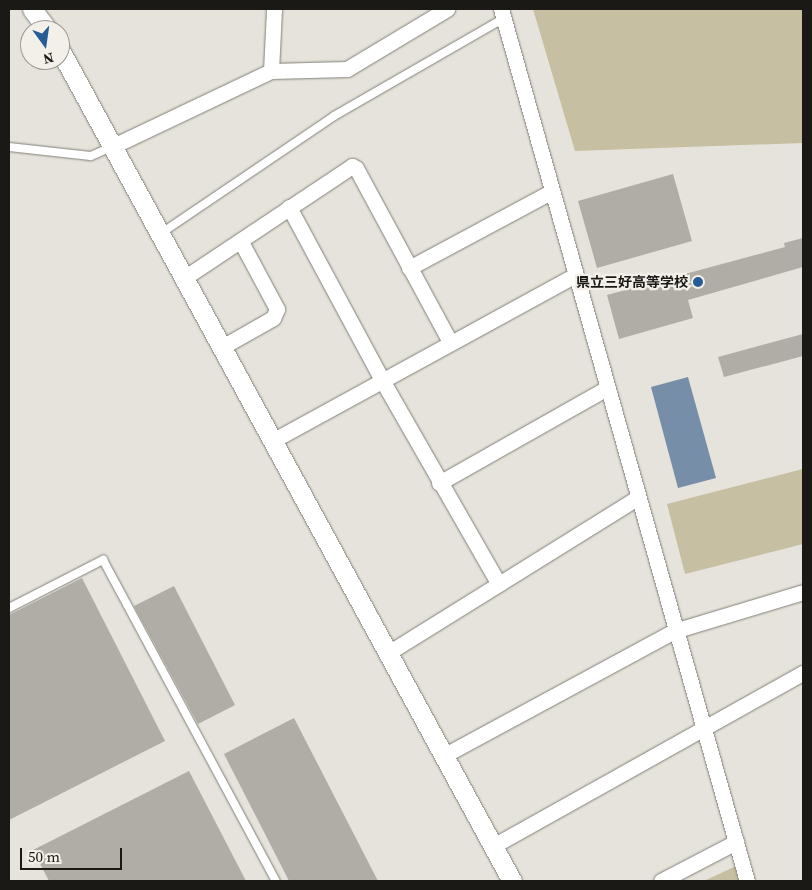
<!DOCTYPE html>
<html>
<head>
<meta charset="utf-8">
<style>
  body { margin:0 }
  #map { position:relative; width:812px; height:890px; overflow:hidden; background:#e5e3db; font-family:"Source Serif 4","Noto Sans JP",serif }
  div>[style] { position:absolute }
  .green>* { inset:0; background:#c7bfa1 }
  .water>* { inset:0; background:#778ea8 }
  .building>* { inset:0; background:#afada6 }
  .roads { filter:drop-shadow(0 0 1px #818079) drop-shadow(0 0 1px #818079) }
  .service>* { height:8px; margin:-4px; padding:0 4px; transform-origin:4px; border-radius:4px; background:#fff }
  .minor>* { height:15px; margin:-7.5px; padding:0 7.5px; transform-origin:7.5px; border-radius:7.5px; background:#fff }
  .tertiary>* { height:19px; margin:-9.5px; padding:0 9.5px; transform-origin:9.5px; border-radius:9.5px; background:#fff }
  .dots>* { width:14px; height:14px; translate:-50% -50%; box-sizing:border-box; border:2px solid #f2f0e8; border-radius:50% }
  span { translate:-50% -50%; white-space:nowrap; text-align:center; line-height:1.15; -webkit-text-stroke:4.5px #f2f0e8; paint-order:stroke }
  .poi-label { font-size:14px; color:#1a1916; font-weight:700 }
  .right { translate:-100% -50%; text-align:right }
  .frame { position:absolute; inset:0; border:10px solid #1a1916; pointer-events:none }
  .north { position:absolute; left:20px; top:20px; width:50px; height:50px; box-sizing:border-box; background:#f2f0e8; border:1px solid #9c9a94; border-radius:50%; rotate:166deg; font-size:14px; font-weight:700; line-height:20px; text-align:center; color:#1a1916 }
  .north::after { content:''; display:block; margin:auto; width:18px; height:22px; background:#265d95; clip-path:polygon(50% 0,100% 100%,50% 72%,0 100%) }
  .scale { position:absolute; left:20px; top:848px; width:102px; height:22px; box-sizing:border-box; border:2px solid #1a1916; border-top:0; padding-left:6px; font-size:15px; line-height:18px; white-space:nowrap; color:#1a1916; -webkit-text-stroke:4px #f2f0e8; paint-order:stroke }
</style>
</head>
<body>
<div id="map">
  <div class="green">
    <div style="clip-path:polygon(533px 9px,803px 9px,803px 143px,575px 151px)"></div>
    <div style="clip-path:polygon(803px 469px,803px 544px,685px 574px,667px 504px)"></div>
    <div style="clip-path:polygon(736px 866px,740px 881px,704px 881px)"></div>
  </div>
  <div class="water">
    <div style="clip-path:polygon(688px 377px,716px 478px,678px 488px,651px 387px)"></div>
  </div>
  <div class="building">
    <div style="clip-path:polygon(673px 174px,692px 241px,597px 268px,578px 201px)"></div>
    <div style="clip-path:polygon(803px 238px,803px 267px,688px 300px,693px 318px,619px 339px,607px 295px,785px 247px,784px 243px)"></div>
    <div style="clip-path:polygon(803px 334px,803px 356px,724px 377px,718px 357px)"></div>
    <div style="clip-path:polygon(82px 578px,165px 741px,9px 820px,9px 615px)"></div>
    <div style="clip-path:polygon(174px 586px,235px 705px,198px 724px,134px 606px)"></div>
    <div style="clip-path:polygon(294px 718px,378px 881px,289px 881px,224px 754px)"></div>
    <div style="clip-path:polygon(189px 771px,246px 881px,49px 881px,33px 850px)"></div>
  </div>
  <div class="roads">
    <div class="service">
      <div style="left:9px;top:147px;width:82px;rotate:6.3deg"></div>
      <div style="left:91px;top:156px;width:22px;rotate:-24deg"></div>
      <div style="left:160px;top:234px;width:210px;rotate:-34.1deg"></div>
      <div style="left:334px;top:116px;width:195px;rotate:-29.9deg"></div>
      <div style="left:9px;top:608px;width:106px;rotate:-27.1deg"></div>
      <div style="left:103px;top:560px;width:365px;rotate:61.7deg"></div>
    </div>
    <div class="minor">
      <div style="left:501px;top:9px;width:906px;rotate:74.25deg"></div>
      <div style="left:271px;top:71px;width:76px;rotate:-1.5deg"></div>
      <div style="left:347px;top:69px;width:117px;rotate:-31deg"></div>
      <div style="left:111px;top:147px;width:177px;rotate:-25.4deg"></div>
      <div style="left:271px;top:71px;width:62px;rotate:-87.2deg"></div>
      <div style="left:289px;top:207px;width:196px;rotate:61.7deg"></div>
      <div style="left:382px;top:380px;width:235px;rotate:60.2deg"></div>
      <div style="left:409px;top:268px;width:161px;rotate:-28.2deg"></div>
      <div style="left:184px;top:278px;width:202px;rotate:-33.7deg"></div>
      <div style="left:352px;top:166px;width:4px;rotate:27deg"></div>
      <div style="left:356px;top:168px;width:198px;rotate:61.6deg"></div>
      <div style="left:222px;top:347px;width:59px;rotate:-29.6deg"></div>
      <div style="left:273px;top:318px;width:10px;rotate:-66deg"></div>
      <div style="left:277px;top:309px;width:76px;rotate:-118.2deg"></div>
      <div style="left:272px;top:441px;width:344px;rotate:-28.7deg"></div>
      <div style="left:439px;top:483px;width:193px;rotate:-29.5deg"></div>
      <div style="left:388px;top:653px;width:293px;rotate:-31.9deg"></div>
      <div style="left:443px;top:756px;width:263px;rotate:-28.4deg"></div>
      <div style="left:674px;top:631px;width:135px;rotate:-16.8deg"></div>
      <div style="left:493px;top:846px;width:355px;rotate:-29.2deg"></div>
      <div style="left:661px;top:881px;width:85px;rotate:-27.5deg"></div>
    </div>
    <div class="tertiary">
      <div style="left:32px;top:9px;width:26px;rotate:53deg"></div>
      <div style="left:60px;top:50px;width:946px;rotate:61.46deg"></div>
    </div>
  </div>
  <div class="dots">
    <div style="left:698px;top:282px;background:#265d95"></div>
  </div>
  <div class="poi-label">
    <span class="right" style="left:688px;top:282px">県立三好高等学校</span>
  </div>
  <div class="frame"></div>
  <div class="north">N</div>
  <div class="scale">50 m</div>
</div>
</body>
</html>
